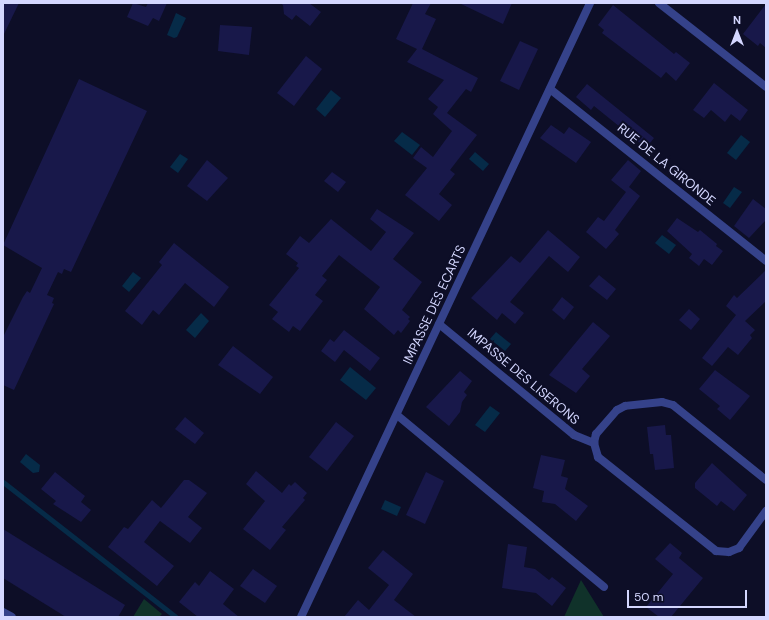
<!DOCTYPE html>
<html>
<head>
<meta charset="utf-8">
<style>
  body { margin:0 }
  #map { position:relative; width:769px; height:620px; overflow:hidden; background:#0d0e27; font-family:"DM Sans",sans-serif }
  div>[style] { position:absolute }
  .green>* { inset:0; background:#10322a }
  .water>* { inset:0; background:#062b48 }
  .stream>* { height:5px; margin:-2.5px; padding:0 2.5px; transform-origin:2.5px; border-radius:2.5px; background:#062b48 }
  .building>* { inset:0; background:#18184a }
  .service>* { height:8px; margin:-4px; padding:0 4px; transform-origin:4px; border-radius:4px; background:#35428a }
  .minor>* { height:8px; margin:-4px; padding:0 4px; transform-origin:4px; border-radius:4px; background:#35428a }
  span { translate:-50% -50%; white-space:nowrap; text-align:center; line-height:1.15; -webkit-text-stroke:4px #0d0e27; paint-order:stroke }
  .street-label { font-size:13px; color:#d4d7ff }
  .frame { position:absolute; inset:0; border:4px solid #d4d7ff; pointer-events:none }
  .north { position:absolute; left:717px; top:12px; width:40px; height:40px; -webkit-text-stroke:3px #0d0e27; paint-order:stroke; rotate:0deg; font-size:11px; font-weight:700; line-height:16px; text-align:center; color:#d4d7ff }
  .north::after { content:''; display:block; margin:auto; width:14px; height:18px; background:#d4d7ff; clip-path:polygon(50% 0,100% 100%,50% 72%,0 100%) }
  .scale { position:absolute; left:627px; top:590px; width:120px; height:18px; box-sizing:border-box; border:2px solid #d4d7ff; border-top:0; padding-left:5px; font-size:12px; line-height:14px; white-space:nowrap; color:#d4d7ff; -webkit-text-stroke:3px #0d0e27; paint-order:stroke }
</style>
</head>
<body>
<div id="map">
  <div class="green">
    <div style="clip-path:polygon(581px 580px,604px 617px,564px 617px)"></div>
    <div style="clip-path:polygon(144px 599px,162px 614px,159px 617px,133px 617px)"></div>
  </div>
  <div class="water">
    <div style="clip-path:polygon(176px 13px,186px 18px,177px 37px,174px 38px,167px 35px)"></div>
    <div style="clip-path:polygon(331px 90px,341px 98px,325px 117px,316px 109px)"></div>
    <div style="clip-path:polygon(402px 132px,420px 145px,412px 155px,394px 141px)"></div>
    <div style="clip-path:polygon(741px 135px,750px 142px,736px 160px,727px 153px)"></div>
    <div style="clip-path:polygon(475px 152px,489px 164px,483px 171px,469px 159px)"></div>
    <div style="clip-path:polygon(180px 154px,188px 159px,178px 173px,170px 167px)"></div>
    <div style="clip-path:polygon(734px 187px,742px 192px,730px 208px,723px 203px)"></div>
    <div style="clip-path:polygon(662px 235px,676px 245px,669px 254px,655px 243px)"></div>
    <div style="clip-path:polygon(133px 272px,141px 278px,129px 292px,122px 286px)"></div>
    <div style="clip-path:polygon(201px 313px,209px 321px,195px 338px,186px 330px)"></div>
    <div style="clip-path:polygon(496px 332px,511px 344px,505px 351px,490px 339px)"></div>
    <div style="clip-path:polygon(350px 367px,376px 388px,366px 400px,340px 380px)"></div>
    <div style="clip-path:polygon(490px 406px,500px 413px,485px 432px,475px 425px)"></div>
    <div style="clip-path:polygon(26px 454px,40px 465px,39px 472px,33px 473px,20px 462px)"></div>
    <div style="clip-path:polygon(385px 500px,401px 507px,397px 516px,381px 509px)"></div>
  </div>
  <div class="stream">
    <div style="left:3px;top:482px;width:219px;rotate:38deg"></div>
  </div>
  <div class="building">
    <div style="clip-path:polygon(3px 3px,19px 3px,3px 36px)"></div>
    <div style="clip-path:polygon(133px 3px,146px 7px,148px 3px,167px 3px,159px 21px,153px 18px,148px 26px,127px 17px)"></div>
    <div style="clip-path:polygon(280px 3px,309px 3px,321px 12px,310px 26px,296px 15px,292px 20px,284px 14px,283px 5px)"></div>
    <div style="clip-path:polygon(413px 3px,431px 3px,425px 14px,436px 19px,422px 49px,478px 78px,471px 92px,466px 89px,447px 113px,477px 135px,450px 170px,455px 174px,439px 194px,452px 205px,439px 221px,405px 195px,427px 168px,413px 158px,421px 147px,433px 157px,452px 131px,433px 114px,438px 107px,428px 99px,444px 80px,407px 62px,417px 49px,396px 39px)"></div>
    <div style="clip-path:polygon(459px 3px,512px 3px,503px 24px)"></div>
    <div style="clip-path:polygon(766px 4px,766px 48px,760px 43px,758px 46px,743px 34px)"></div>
    <div style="clip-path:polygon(613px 5px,674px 54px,676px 52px,690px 63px,676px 81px,666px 72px,661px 78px,602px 33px,604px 30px,598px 25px)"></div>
    <div style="clip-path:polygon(220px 25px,252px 27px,249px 55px,218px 51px)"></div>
    <div style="clip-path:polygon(520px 41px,538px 49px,519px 90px,500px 81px)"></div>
    <div style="clip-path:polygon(306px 56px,322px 69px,294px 106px,277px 93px)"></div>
    <div style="clip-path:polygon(79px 79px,147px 111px,71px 272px,64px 269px,62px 274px,58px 272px,47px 295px,54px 298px,52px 303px,54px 304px,14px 390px,3px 385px,3px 337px,23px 297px,27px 291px,30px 293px,42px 268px,3px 245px)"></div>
    <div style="clip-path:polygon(714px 83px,748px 110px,740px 121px,731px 114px,725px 122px,711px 110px,704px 118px,693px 110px)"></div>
    <div style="clip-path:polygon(587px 84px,654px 138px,646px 148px,594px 106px,591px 110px,576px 97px)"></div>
    <div style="clip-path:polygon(551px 125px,564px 134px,569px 127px,591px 142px,576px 163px,540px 138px)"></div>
    <div style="clip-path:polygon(207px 160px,228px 178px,207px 201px,187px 186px)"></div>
    <div style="clip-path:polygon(628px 160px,641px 171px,629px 187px,640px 196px,615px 230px,619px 234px,606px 249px,586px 232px,598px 217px,604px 221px,626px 192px,611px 180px)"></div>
    <div style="clip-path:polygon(332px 172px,346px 182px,338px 192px,324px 181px)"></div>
    <div style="clip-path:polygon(753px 199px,766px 209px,766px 220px,749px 238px,734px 226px)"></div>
    <div style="clip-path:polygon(377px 209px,414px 233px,393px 259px,422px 282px,402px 310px,410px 317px,408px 319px,410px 321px,401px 333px,398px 330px,394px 335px,364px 309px,380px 287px,339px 255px,322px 276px,327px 280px,315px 295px,323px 301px,300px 331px,293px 326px,289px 332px,272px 319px,278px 312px,269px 305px,299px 268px,296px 266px,298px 263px,286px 254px,300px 236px,309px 243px,331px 219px,371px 251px,386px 232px,370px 219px)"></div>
    <div style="clip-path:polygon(677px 218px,698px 232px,700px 230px,717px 244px,716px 246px,723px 251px,712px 265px,704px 259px,699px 266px,689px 258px,692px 254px,667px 231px)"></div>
    <div style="clip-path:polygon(548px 230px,580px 257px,568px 272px,549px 256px,510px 302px,524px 313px,515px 324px,502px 313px,497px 320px,471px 298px,511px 256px,520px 263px)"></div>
    <div style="clip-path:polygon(174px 243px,229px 287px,214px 307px,185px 283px,159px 315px,153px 310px,142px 325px,125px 311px,162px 265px,159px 262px)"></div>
    <div style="clip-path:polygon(766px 270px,766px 301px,745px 321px,755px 330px,750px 335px,752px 338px,738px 355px,728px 347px,712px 366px,702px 358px,736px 315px,726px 306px,734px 295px,737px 298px)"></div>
    <div style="clip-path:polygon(599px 275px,616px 289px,607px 300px,589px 286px)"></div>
    <div style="clip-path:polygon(562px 297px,574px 307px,564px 320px,552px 310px)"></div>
    <div style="clip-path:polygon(689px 309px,700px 319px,691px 330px,679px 320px)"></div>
    <div style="clip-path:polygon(593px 322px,610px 336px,582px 369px,590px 376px,576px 393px,549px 375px)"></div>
    <div style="clip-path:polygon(344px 330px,380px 358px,370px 371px,344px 350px,335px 362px,321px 351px,330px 339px,334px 342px)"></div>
    <div style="clip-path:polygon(233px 346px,273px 377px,260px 394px,218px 365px)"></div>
    <div style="clip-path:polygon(715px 370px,750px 396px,730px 420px,717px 409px,720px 406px,699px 389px)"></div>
    <div style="clip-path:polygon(460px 371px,472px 381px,464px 392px,467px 395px,462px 402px,460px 412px,449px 426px,426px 407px)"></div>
    <div style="clip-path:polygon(185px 417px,204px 433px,195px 444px,175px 429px)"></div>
    <div style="clip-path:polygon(336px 422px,354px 436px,327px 471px,309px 457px)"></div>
    <div style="clip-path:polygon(665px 425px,666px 435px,671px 435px,674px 468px,655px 470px,653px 454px,650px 454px,647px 427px)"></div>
    <div style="clip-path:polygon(541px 455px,565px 460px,561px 476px,568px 478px,565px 489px,588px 506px,576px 521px,555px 504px,542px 502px,544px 491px,533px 488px)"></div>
    <div style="clip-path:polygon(712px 463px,747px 495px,734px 511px,721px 501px,717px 506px,695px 488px,695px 483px)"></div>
    <div style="clip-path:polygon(256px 471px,282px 493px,289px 484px,291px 486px,295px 482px,307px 493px,303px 498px,305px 500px,282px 527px,286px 530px,270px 550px,243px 529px,265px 501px,246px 484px)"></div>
    <div style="clip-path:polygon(55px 472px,85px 496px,81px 502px,91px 510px,81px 522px,53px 504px,56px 501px,41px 489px)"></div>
    <div style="clip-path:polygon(426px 472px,444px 481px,425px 524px,406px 515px)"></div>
    <div style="clip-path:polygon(184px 480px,189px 480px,207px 493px,188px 517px,202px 528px,190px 543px,160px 521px,144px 542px,174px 566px,157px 586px,108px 547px,124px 527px,128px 529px,152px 500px,161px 508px)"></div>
    <div style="clip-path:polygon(3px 529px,125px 605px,118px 617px,66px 617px,3px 578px)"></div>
    <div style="clip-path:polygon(670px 543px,682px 553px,679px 558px,703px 578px,671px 617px,659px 617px,646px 607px,673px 574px,655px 559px)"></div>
    <div style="clip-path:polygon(508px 544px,527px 547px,524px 567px,535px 569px,549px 580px,552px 577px,566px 588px,552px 606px,536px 593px,502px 588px)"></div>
    <div style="clip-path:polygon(383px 550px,413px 574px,394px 600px,416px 617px,344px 617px,358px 600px,369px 610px,389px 585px,368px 568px)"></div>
    <div style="clip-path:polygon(253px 569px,277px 586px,265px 603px,240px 586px)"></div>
    <div style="clip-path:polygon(210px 571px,234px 589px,223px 604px,239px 617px,198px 617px,179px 602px,195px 582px,199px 586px)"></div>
  </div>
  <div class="service">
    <div style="left:550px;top:89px;width:276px;rotate:38.5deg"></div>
    <div style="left:397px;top:415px;width:269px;rotate:39.7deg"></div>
  </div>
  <div class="minor">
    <div style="left:659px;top:3px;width:136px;rotate:38.1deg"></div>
    <div style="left:439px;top:324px;width:175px;rotate:39.4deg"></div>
    <div style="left:574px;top:435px;width:22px;rotate:22deg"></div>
    <div style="left:766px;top:480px;width:119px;rotate:-141.1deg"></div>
    <div style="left:673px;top:405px;width:11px;rotate:-165deg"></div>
    <div style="left:662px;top:402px;width:37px;rotate:174deg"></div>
    <div style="left:625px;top:406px;width:9px;rotate:153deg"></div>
    <div style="left:617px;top:410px;width:32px;rotate:131deg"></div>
    <div style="left:596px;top:434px;width:9px;rotate:103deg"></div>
    <div style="left:594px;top:443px;width:15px;rotate:74deg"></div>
    <div style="left:598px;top:457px;width:151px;rotate:38.5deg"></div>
    <div style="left:716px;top:551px;width:13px;rotate:4deg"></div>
    <div style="left:729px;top:552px;width:11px;rotate:-22deg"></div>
    <div style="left:739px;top:548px;width:46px;rotate:-53.9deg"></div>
    <div style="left:3px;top:612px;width:10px;rotate:29deg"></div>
    <div style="left:301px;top:617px;width:679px;rotate:-64.79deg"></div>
  </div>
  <div class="street-label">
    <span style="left:666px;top:165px;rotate:39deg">RUE DE LA GIRONDE</span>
    <span style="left:435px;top:305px;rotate:-65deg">IMPASSE DES ECARTS</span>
    <span style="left:523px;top:377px;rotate:40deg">IMPASSE DES LISERONS</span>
  </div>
  <div class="frame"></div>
  <div class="north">N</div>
  <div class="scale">50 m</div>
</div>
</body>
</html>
